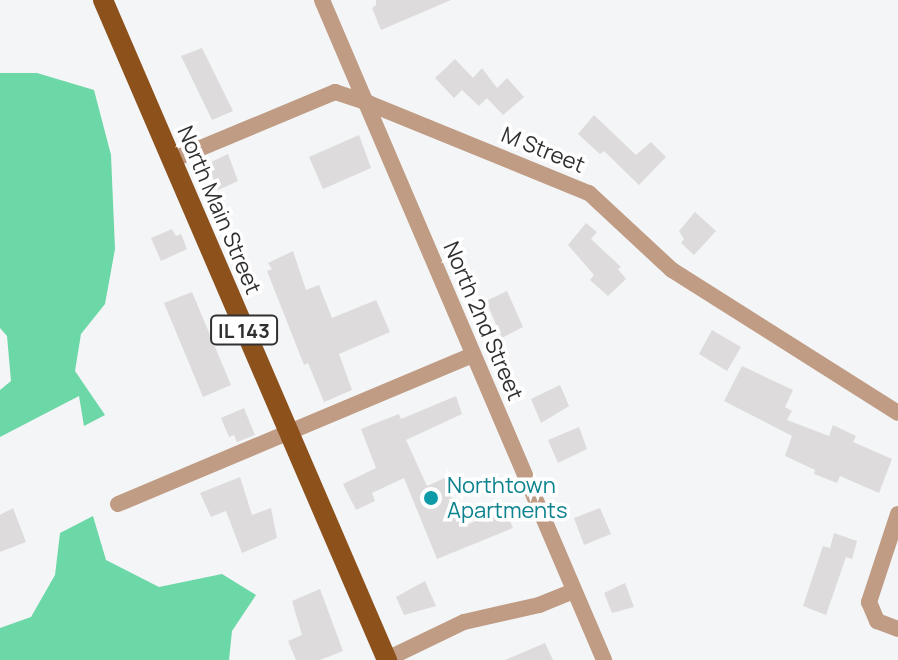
<!DOCTYPE html>
<html>
<head>
<meta charset="utf-8">
<style>
  body { margin:0 }
  #map { position:relative; width:898px; height:660px; overflow:hidden; background:#f4f5f7; font-family:Manrope,sans-serif }
  div>[style] { position:absolute }
  .forest>* { inset:0; background:#6cd7a7 }
  .building>* { inset:0; background:#dddbdc }
  .minor>* { height:16px; margin:-8px; padding:0 8px; transform-origin:8px; border-radius:8px; background:#bf9c83 }
  .major>* { height:20px; margin:-10px; padding:0 10px; transform-origin:10px; border-radius:10px; background:#8d511c }
  .dots>* { width:22px; height:22px; translate:-50% -50%; box-sizing:border-box; border:4px solid #fff; border-radius:50% }
  span { translate:-50% -50%; white-space:nowrap; text-align:center; line-height:1.15; -webkit-text-stroke:7px #fff; paint-order:stroke }
  .shield-label span { padding:2px 6px; background:#fff; border:2px solid; border-radius:6px; -webkit-text-stroke-width:0 }
  .shield-label { font-size:20px; color:#303031; font-weight:700 }
  .street-label { font-size:22px; color:#303031 }
  .culture-label { font-size:22px; color:#0d838f }
  .left { translate:0 -50%; text-align:left }
</style>
</head>
<body>
<div id="map">
  <div class="forest">
    <div style="clip-path:polygon(0 73px,37px 73px,94px 90px,111px 155px,115px 249px,105px 304px,81px 334px,75px 371px,105px 415px,84px 426px,79px 396px,0 437px,0 390px,11px 381px,7px 336px,0 328px)"></div>
    <div style="clip-path:polygon(93px 516px,106px 560px,159px 587px,222px 574px,256px 595px,232px 631px,229px 660px,0 660px,0 628px,31px 617px,55px 575px,60px 533px)"></div>
  </div>
  <div class="building">
    <div style="clip-path:polygon(376px 0,451px 0,381px 30px,372px 8px,376px 5px)"></div>
    <div style="clip-path:polygon(202px 48px,233px 111px,212px 120px,181px 56px)"></div>
    <div style="clip-path:polygon(455px 59px,473px 78px,482px 68px,497px 88px,507px 78px,524px 97px,503px 115px,487px 98px,479px 106px,462px 90px,454px 98px,435px 78px)"></div>
    <div style="clip-path:polygon(594px 115px,636px 155px,651px 142px,666px 157px,639px 185px,604px 151px,600px 154px,578px 134px)"></div>
    <div style="clip-path:polygon(359px 135px,371px 168px,323px 189px,309px 157px)"></div>
    <div style="clip-path:polygon(228px 154px,238px 181px,218px 190px,207px 164px)"></div>
    <div style="clip-path:polygon(695px 212px,716px 231px,694px 255px,681px 243px,684px 239px,679px 231px)"></div>
    <div style="clip-path:polygon(586px 223px,597px 232px,591px 239px,621px 267px,618px 269px,626px 279px,608px 296px,590px 280px,594px 275px,568px 245px)"></div>
    <div style="clip-path:polygon(172px 229px,176px 236px,181px 234px,187px 249px,161px 261px,151px 238px)"></div>
    <div style="clip-path:polygon(293px 251px,306px 290px,319px 285px,332px 318px,376px 300px,390px 332px,339px 354px,352px 390px,324px 402px,308px 363px,304px 365px,267px 271px,272px 269px,268px 263px)"></div>
    <div style="clip-path:polygon(507px 291px,523px 327px,502px 338px,486px 301px)"></div>
    <div style="clip-path:polygon(192px 292px,231px 385px,203px 397px,164px 303px)"></div>
    <div style="clip-path:polygon(712px 330px,741px 347px,727px 371px,699px 354px)"></div>
    <div style="clip-path:polygon(742px 366px,793px 390px,785px 407px,792px 411px,787px 420px,829px 436px,833px 425px,856px 436px,853px 442px,892px 459px,879px 493px,840px 476px,837px 483px,814px 474px,815px 470px,785px 456px,792px 436px,724px 401px)"></div>
    <div style="clip-path:polygon(560px 385px,569px 406px,541px 423px,531px 399px)"></div>
    <div style="clip-path:polygon(456px 396px,462px 414px,406px 440px,427px 486px,445px 478px,463px 527px,504px 507px,513px 528px,437px 559px,404px 478px,372px 493px,375px 501px,356px 510px,343px 484px,376px 468px,361px 429px,399px 414px,401px 419px)"></div>
    <div style="clip-path:polygon(244px 408px,255px 435px,237px 442px,234px 435px,229px 437px,221px 418px)"></div>
    <div style="clip-path:polygon(579px 427px,587px 449px,558px 463px,548px 440px)"></div>
    <div style="clip-path:polygon(240px 477px,252px 515px,271px 508px,277px 538px,242px 553px,226px 511px,211px 517px,200px 493px)"></div>
    <div style="clip-path:polygon(13px 508px,26px 542px,0 552px,0 515px)"></div>
    <div style="clip-path:polygon(600px 508px,611px 534px,584px 545px,574px 518px)"></div>
    <div style="clip-path:polygon(834px 533px,857px 541px,852px 559px,846px 557px,826px 615px,803px 606px,823px 546px,830px 548px)"></div>
    <div style="clip-path:polygon(425px 581px,436px 606px,404px 615px,396px 597px)"></div>
    <div style="clip-path:polygon(625px 583px,634px 607px,612px 613px,604px 593px)"></div>
    <div style="clip-path:polygon(320px 589px,343px 651px,320px 660px,296px 660px,288px 641px,302px 635px,292px 601px)"></div>
    <div style="clip-path:polygon(545px 643px,553px 660px,505px 660px)"></div>
  </div>
  <div class="minor">
    <div style="left:322px;top:0;width:718px;rotate:66.86deg"></div>
    <div style="left:172px;top:160px;width:177px;rotate:-22.6deg"></div>
    <div style="left:335px;top:92px;width:35px;rotate:18deg"></div>
    <div style="left:368px;top:103px;width:239px;rotate:22.2deg"></div>
    <div style="left:589px;top:193px;width:113px;rotate:42.9deg"></div>
    <div style="left:672px;top:270px;width:267px;rotate:32.3deg"></div>
    <div style="left:118px;top:504px;width:385px;rotate:-22.8deg"></div>
    <div style="left:898px;top:514px;width:93px;rotate:108.2deg"></div>
    <div style="left:869px;top:602px;width:21px;rotate:67deg"></div>
    <div style="left:877px;top:621px;width:22px;rotate:21deg"></div>
    <div style="left:387px;top:659px;width:85px;rotate:-25.7deg"></div>
    <div style="left:464px;top:622px;width:77px;rotate:-12.8deg"></div>
    <div style="left:539px;top:605px;width:37px;rotate:-22deg"></div>
  </div>
  <div class="major">
    <div style="left:103px;top:0;width:719px;rotate:66.72deg"></div>
  </div>
  <div class="dots">
    <div style="left:431px;top:498px;background:#0f9aa8"></div>
  </div>
  <div class="shield-label">
    <span style="left:244px;top:330px">IL 143</span>
  </div>
  <div class="street-label">
    <span style="left:543px;top:150px;rotate:22deg">M Street</span>
    <span style="left:219px;top:210px;rotate:67deg">North Main Street</span>
    <span style="left:483px;top:321px;rotate:67deg">North 2nd Street</span>
  </div>
  <div class="culture-label">
    <span class="left" style="left:447px;top:498px">Northtown<br>Apartments</span>
  </div>
</div>
</body>
</html>
